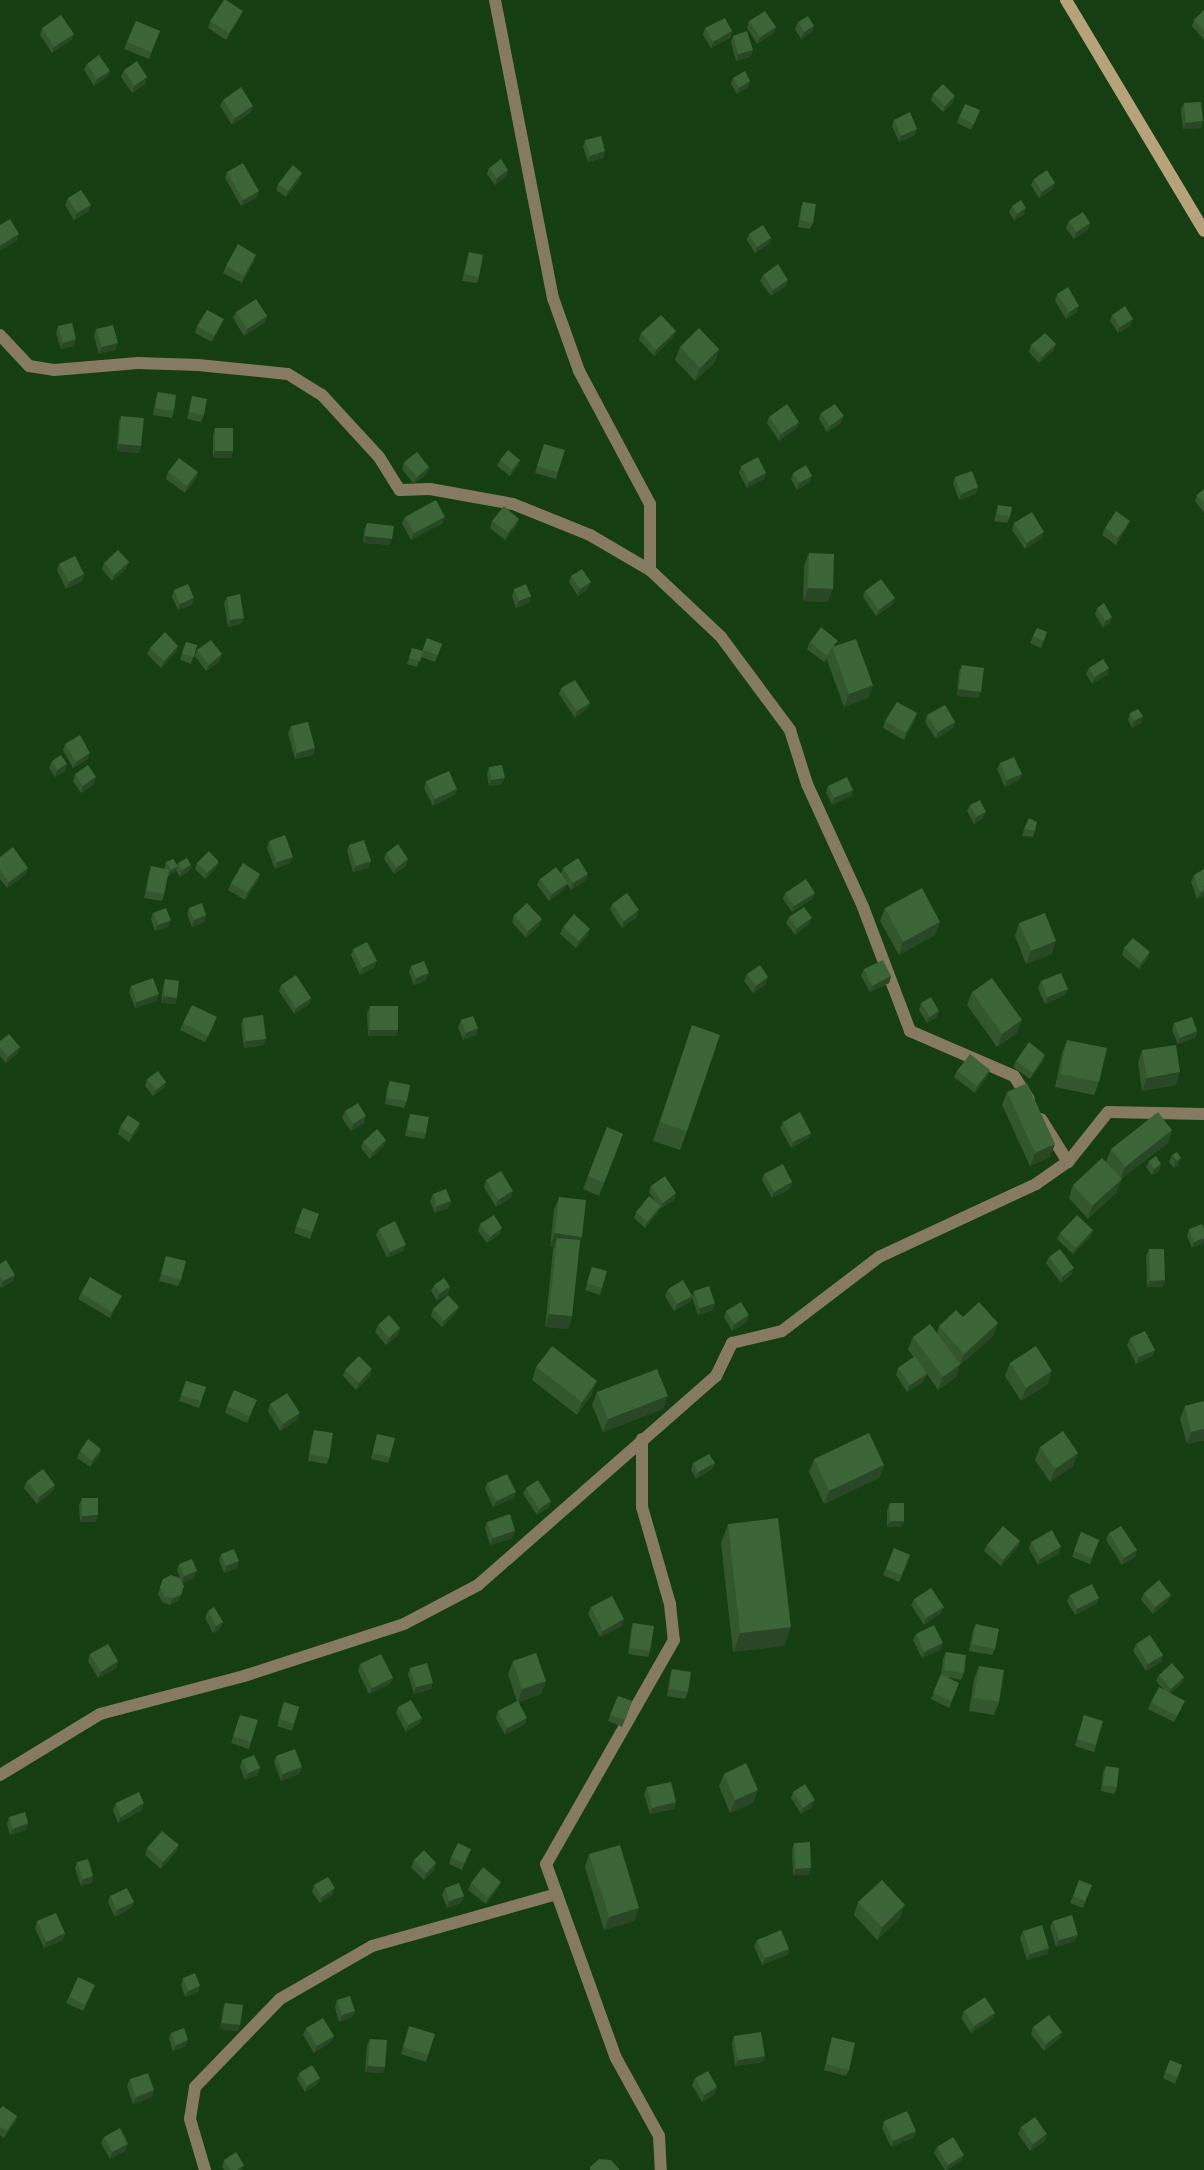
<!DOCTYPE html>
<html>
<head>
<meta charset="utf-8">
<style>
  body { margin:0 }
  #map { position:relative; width:1204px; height:2170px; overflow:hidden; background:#153e12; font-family:"Alegreya Sans",sans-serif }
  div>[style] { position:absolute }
  .street>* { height:12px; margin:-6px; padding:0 6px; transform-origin:6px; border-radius:6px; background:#877a63 }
  .secondary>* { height:12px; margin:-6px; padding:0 6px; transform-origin:6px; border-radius:6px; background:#b7a27c }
  .wall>* { inset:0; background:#33562f }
  .shaded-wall>* { inset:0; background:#294626 }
  .building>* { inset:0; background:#3b6437 }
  span { translate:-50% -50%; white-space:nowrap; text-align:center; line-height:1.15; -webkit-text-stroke:5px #0f200d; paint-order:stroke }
</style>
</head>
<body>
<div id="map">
  <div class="street">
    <div style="left:495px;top:0;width:304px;rotate:79deg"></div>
    <div style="left:553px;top:298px;width:77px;rotate:70.4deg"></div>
    <div style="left:579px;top:371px;width:151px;rotate:61.9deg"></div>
    <div style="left:650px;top:504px;width:66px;rotate:90deg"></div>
    <div style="left:0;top:335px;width:42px;rotate:46.9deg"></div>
    <div style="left:29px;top:366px;width:25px;rotate:9deg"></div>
    <div style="left:54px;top:370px;width:84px;rotate:-4.8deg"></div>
    <div style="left:138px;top:363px;width:60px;rotate:1.9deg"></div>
    <div style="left:198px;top:365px;width:90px;rotate:5.7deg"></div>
    <div style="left:288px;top:374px;width:40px;rotate:32deg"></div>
    <div style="left:322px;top:395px;width:84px;rotate:47.4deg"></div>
    <div style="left:379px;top:457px;width:39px;rotate:58deg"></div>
    <div style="left:400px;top:490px;width:30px;rotate:-2deg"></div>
    <div style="left:430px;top:489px;width:84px;rotate:10.2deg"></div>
    <div style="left:513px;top:504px;width:83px;rotate:21.9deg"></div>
    <div style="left:590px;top:535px;width:69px;rotate:30.3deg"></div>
    <div style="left:650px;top:570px;width:98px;rotate:43.3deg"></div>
    <div style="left:721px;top:637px;width:116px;rotate:53.4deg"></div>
    <div style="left:790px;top:730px;width:57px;rotate:72.5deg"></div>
    <div style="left:807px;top:784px;width:135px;rotate:65.5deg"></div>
    <div style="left:863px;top:907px;width:133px;rotate:69.2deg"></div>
    <div style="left:910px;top:1031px;width:113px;rotate:23.4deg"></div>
    <div style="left:1014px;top:1076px;width:27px;rotate:57deg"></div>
    <div style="left:1041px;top:1119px;width:51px;rotate:57.9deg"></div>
    <div style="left:642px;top:1439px;width:68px;rotate:90deg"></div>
    <div style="left:642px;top:1507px;width:101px;rotate:73.9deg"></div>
    <div style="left:670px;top:1604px;width:36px;rotate:84deg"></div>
    <div style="left:674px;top:1640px;width:258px;rotate:119.7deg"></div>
    <div style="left:546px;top:1864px;width:206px;rotate:70.2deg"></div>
    <div style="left:616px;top:2058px;width:89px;rotate:61.1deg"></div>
    <div style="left:659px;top:2136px;width:34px;rotate:87deg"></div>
    <div style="left:0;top:1775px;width:117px;rotate:-31.4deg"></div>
    <div style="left:100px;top:1714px;width:149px;rotate:-14.8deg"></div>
    <div style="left:244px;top:1676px;width:168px;rotate:-18deg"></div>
    <div style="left:404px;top:1624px;width:84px;rotate:-27.8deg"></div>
    <div style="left:478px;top:1585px;width:317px;rotate:-41.3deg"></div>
    <div style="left:716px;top:1376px;width:37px;rotate:-64deg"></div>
    <div style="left:732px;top:1343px;width:51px;rotate:-13.5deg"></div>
    <div style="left:782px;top:1331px;width:122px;rotate:-37.3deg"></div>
    <div style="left:879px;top:1257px;width:173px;rotate:-24.9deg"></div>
    <div style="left:1036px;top:1184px;width:39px;rotate:-35deg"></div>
    <div style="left:1068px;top:1162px;width:64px;rotate:-51.3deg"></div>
    <div style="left:1108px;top:1112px;width:96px;rotate:1.2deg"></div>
    <div style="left:205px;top:2170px;width:53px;rotate:-106.4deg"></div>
    <div style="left:190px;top:2119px;width:32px;rotate:-81deg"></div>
    <div style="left:195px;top:2087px;width:122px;rotate:-46deg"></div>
    <div style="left:280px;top:1999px;width:106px;rotate:-29.9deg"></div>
    <div style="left:372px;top:1946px;width:192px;rotate:-15.7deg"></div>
  </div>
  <div class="secondary">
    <div style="left:1066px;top:0;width:269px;rotate:59.1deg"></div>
  </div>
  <div class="wall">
    <div style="clip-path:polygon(1204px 10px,1204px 40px,1192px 26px,1194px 20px)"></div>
    <div style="clip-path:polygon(240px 17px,226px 40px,208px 28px,210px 21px)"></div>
    <div style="clip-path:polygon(136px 21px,160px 31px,149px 59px,124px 49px)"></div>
    <div style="clip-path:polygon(749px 21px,776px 27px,774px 33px,757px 44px,747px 28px)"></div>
    <div style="clip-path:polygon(798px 22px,812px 32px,801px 39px,795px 29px)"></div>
    <div style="clip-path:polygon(42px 28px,74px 34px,71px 40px,52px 53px,40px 35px)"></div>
    <div style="clip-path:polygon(705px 28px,732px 31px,730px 38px,711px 48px,703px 35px)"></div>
    <div style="clip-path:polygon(733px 36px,753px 50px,750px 57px,736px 61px,731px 42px)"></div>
    <div style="clip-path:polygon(87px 64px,110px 71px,107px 77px,94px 86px,84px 70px)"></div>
    <div style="clip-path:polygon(124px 70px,147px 77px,145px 84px,132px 93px,121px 77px)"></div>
    <div style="clip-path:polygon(733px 78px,750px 81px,748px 87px,737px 94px,731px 84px)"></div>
    <div style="clip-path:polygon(933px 94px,953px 102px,943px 112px,931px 100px)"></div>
    <div style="clip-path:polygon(223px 100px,251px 112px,232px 125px,220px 106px)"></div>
    <div style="clip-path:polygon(1184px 103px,1201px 128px,1183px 129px,1181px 110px)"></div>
    <div style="clip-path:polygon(980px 110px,971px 130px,957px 123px,959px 117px)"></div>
    <div style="clip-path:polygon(894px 120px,915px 135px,899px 142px,892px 126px)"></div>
    <div style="clip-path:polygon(585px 140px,603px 158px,588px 162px,583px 147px)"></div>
    <div style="clip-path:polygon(489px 168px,508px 170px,506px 177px,495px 185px,487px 174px)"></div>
    <div style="clip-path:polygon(227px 172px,259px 191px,256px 198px,241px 206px,225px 178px)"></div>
    <div style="clip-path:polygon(300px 179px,286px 197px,276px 190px,278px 184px)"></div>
    <div style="clip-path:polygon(1034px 179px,1052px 190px,1039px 198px,1031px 185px)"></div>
    <div style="clip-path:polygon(68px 198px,91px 205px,88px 212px,74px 220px,65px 205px)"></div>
    <div style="clip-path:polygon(803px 202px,813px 223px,810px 229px,798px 227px,801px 208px)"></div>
    <div style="clip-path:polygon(1012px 206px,1024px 215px,1014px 220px,1009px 212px)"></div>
    <div style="clip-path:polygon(1069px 221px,1090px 223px,1088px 230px,1074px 239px,1066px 228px)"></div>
    <div style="clip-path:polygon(749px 234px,771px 238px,769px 244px,755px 253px,747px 240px)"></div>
    <div style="clip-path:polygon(469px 252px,479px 277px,477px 283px,462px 281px,467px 259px)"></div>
    <div style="clip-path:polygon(254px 261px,242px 283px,223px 273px,226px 266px)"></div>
    <div style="clip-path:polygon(763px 275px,786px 286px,771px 296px,760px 281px)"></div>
    <div style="clip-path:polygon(1057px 294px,1077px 312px,1066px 319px,1055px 301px)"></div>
    <div style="clip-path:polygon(236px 312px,267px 316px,264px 323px,244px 336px,233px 318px)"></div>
    <div style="clip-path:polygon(1112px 315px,1130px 326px,1118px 333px,1110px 321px)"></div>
    <div style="clip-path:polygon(221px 325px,212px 342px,195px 333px,197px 326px)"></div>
    <div style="clip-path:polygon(58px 326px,74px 346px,61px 349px,56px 333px)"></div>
    <div style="clip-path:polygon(96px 329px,115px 350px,99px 354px,94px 336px)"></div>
    <div style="clip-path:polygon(641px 333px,673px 337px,654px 356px,639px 340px)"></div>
    <div style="clip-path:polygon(1056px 344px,1053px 351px,1039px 363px,1029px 352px,1031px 345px)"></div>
    <div style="clip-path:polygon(680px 347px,719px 349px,715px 362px,695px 381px,675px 360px)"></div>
    <div style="clip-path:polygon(158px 392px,174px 411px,172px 418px,153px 415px,156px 398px)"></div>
    <div style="clip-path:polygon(192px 396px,204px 415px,201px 422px,187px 419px)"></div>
    <div style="clip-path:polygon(821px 413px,841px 423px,827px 432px,819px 419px)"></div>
    <div style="clip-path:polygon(121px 416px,139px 453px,117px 451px,119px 422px)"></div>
    <div style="clip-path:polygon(769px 417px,799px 422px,797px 428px,779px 441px,767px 423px)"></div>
    <div style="clip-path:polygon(215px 428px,233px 451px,231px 458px,213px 458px,213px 435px)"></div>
    <div style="clip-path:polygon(542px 451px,558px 472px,556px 479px,535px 473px)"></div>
    <div style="clip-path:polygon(500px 460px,520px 460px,518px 466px,510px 476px,497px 466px)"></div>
    <div style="clip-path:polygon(404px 462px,427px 474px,414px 484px,402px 469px)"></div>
    <div style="clip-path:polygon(741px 466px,766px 473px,764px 479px,747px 488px,739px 473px)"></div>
    <div style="clip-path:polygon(168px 472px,196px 479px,185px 493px,166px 479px)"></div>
    <div style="clip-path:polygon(793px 473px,812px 476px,810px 482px,797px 490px,791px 479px)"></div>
    <div style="clip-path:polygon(955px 477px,978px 487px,976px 494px,959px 500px,953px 483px)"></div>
    <div style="clip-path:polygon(1204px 489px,1204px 513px,1195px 501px,1197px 495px)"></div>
    <div style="clip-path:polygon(998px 505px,1010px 517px,1007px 523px,994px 521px)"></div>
    <div style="clip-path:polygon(405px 517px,443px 523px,411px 540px,402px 523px)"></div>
    <div style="clip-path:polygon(492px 521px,517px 525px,505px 540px,490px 528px)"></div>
    <div style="clip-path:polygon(367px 523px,390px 545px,363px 543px,364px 530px)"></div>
    <div style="clip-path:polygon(1014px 523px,1042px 538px,1025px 549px,1012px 530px)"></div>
    <div style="clip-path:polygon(1127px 527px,1116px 545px,1102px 535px,1105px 528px)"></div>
    <div style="clip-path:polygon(809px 553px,828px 602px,803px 601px,804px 566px)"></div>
    <div style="clip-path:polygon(129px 562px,126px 569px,112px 581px,102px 569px,104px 563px)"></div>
    <div style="clip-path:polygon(59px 564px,84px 574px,82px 581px,66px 589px,57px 570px)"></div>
    <div style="clip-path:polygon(571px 576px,591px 582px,588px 589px,578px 596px,569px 582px)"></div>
    <div style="clip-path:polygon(514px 589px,531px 596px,529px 603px,516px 608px,512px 596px)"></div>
    <div style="clip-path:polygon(174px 590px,192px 605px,178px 610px,172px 597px)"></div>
    <div style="clip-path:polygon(865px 591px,893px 604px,876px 616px,863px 597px)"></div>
    <div style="clip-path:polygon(227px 597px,244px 618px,241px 624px,228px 627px,224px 603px)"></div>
    <div style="clip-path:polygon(1097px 608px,1112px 617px,1110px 623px,1103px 628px,1095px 614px)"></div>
    <div style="clip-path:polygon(1047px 632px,1041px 648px,1030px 643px,1033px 636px)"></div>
    <div style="clip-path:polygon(427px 638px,442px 644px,435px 662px,421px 657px,417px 667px,407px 664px,412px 648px,422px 651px)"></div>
    <div style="clip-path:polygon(186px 642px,197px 645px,191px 664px,180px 660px)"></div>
    <div style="clip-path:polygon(810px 642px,836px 646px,873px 685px,868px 698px,844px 707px,827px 660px,829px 657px,824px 662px,807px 649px)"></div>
    <div style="clip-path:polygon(178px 646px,176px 652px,161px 668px,147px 654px,150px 648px)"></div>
    <div style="clip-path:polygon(197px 650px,220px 661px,206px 671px,195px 656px)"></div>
    <div style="clip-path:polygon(962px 665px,979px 698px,957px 696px,959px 672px)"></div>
    <div style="clip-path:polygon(1089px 668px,1109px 668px,1107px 675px,1092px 684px,1086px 674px)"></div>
    <div style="clip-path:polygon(561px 688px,590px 703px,587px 709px,575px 718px,559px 694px)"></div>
    <div style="clip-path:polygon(1130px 713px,1143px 716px,1141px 723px,1132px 728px,1128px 720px)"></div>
    <div style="clip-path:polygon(927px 715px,955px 722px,953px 728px,936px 739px,925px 722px)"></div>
    <div style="clip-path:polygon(915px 720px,904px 740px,883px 728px,885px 721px)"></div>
    <div style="clip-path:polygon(291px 726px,315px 748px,313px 755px,295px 759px,288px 733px)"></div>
    <div style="clip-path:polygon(65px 744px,88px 759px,73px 768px,63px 750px)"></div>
    <div style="clip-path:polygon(52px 761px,65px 771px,55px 777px,49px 768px)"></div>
    <div style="clip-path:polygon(1000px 763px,1022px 774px,1019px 780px,1005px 787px,997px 769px)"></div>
    <div style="clip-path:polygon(489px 767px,502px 784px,489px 786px,487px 774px)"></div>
    <div style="clip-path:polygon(75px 774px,94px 784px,81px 793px,73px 781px)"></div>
    <div style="clip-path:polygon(426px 781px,455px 795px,433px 806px,424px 788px)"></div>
    <div style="clip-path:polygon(828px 786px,853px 790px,851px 796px,832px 805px,826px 792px)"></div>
    <div style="clip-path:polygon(970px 805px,983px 818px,974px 824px,967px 811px)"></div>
    <div style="clip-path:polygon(1024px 829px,1035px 831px,1033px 837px,1022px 836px)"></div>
    <div style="clip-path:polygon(269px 841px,293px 857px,290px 863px,275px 869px,267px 848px)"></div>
    <div style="clip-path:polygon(349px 845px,371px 861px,368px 868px,353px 872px,347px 851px)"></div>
    <div style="clip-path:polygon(386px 853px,406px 866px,394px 874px,384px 859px)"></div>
    <div style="clip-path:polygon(0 857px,28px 868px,26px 874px,7px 888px,0 879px)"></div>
    <div style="clip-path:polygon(166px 862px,177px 865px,178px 863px,191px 865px,189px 871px,180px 877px,176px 870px,175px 872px,168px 876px,168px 875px,164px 894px,162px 901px,144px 898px,149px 873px,151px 866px,164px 869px)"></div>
    <div style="clip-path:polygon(219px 862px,216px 868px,205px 879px,195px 869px,197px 863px)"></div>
    <div style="clip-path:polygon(563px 868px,585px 881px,571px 890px,567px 884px,565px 889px,549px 901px,537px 885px,540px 879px,561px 873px)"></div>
    <div style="clip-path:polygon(1204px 869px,1204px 893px,1203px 896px,1197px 899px,1191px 882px,1194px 875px)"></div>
    <div style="clip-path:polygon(260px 874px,258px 880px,245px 900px,228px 890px,231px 883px)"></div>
    <div style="clip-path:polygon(785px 893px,815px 893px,812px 899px,792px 912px,783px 899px)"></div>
    <div style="clip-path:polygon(612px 904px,637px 917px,622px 928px,610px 910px)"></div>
    <div style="clip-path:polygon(189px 908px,206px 915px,204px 922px,192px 927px,187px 914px)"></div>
    <div style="clip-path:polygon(885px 908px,940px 922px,935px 935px,899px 955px,880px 921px)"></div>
    <div style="clip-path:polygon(153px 913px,171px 920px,168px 927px,155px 931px,151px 919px)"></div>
    <div style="clip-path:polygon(514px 915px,542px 919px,539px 926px,526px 938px,512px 922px)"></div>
    <div style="clip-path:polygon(789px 917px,809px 924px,795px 935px,786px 923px)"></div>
    <div style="clip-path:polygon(1019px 923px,1052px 954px,1026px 964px,1015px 936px)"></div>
    <div style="clip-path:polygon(563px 927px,588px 935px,576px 948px,560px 934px)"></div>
    <div style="clip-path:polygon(1124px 948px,1148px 958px,1139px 969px,1122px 955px)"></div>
    <div style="clip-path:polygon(353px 949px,374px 968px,360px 975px,351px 955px)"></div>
    <div style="clip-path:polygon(411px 966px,426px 980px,414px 985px,409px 972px)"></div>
    <div style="clip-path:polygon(864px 969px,891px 976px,889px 983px,870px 992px,861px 976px)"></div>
    <div style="clip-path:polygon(747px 974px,766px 984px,753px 993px,744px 981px)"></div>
    <div style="clip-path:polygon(165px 979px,177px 998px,175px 1004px,161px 1003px,163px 986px)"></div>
    <div style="clip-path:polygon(1041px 981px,1068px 989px,1065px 995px,1045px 1004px,1038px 988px)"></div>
    <div style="clip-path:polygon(281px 985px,311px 998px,309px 1004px,294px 1014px,279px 991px)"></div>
    <div style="clip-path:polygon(131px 986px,156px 1001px,135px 1008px,129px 992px)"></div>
    <div style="clip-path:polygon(972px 992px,1017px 1033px,997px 1047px,967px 1005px)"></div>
    <div style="clip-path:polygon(921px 1003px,939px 1011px,937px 1017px,927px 1023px,919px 1010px)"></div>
    <div style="clip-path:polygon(370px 1006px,398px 1030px,396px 1036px,368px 1036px,367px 1013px)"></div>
    <div style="clip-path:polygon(243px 1018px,264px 1045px,244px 1048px,241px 1025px)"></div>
    <div style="clip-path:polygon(461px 1020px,478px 1028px,476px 1035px,463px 1040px,458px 1027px)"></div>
    <div style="clip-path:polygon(183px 1023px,214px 1024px,205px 1042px,180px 1030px)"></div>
    <div style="clip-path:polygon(1174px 1023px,1197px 1031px,1195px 1038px,1178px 1044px,1172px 1030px)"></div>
    <div style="clip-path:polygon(692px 1025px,687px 1131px,680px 1150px,653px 1141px)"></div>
    <div style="clip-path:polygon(1067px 1040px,1099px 1082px,1094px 1095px,1055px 1087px,1062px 1053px)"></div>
    <div style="clip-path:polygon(0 1041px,20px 1047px,17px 1054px,6px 1063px,0 1056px)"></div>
    <div style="clip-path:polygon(1142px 1050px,1176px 1085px,1142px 1091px,1138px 1063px)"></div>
    <div style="clip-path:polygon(1016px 1061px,1043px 1061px,1030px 1079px,1013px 1067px)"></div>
    <div style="clip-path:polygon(957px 1071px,988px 1076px,975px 1093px,954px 1077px)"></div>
    <div style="clip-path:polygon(147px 1079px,166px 1082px,164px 1088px,153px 1096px,145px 1086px)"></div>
    <div style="clip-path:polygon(390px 1081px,407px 1101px,404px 1108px,385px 1104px,387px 1088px)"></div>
    <div style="clip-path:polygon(1007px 1092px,1050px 1157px,1030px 1166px,1002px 1105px)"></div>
    <div style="clip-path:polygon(345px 1111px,364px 1123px,351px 1131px,342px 1118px)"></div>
    <div style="clip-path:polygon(410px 1114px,426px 1133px,424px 1139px,405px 1136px,408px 1120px)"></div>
    <div style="clip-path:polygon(783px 1122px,811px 1133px,808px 1139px,791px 1148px,780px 1128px)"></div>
    <div style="clip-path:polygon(120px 1127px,138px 1130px,129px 1142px,118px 1134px)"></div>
    <div style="clip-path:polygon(607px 1127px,623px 1134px,599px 1196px,583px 1189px)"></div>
    <div style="clip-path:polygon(1172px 1130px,1168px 1143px,1121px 1179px,1117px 1192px,1088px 1219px,1069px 1198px,1073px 1185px,1106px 1162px,1111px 1149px)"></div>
    <div style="clip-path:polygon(363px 1142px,384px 1146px,370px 1159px,361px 1148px)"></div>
    <div style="clip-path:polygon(1172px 1155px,1178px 1165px,1174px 1168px,1169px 1162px)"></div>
    <div style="clip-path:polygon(1149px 1161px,1161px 1164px,1159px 1171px,1152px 1175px,1146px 1167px)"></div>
    <div style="clip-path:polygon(764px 1174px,792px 1182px,790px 1189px,772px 1198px,762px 1180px)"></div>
    <div style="clip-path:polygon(486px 1180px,511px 1198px,496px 1207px,484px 1187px)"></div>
    <div style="clip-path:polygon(651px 1186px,676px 1193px,674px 1200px,660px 1209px,660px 1208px,658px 1212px,645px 1228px,634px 1218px,636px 1212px,654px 1200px,649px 1192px)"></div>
    <div style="clip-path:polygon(433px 1194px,451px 1201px,448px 1208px,435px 1213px,430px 1201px)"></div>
    <div style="clip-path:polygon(559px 1197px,582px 1237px,580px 1242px,572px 1316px,568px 1329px,545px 1327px,553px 1250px,554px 1247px,550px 1246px,554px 1210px)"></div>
    <div style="clip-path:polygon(303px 1208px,319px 1214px,310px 1239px,294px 1233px)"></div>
    <div style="clip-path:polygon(480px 1224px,500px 1234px,487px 1243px,478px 1231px)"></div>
    <div style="clip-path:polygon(379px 1229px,403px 1251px,387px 1258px,376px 1235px)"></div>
    <div style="clip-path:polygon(1189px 1229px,1204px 1229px,1192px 1248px,1187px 1236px)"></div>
    <div style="clip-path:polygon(1060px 1233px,1091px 1236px,1073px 1254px,1057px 1239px)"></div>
    <div style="clip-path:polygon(1149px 1249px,1165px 1280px,1163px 1287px,1147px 1287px,1146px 1256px)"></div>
    <div style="clip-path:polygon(166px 1256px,181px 1280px,178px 1286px,159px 1281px)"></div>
    <div style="clip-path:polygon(1049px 1257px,1072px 1274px,1061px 1283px,1046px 1263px)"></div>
    <div style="clip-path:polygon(0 1264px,15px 1275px,13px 1281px,1px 1288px,0 1286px)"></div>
    <div style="clip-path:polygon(592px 1267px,602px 1288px,600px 1295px,585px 1290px)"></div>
    <div style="clip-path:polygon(434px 1285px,448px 1294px,437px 1300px,431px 1291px)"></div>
    <div style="clip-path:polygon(668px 1289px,692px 1296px,694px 1291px,715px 1303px,713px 1310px,698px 1315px,692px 1297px,690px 1302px,674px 1311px,665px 1296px)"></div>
    <div style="clip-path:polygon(81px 1293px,119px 1302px,110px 1318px,78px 1299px)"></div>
    <div style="clip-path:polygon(433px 1309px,456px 1313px,442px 1327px,431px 1316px)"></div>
    <div style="clip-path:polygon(726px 1311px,747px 1322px,732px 1331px,724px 1317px)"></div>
    <div style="clip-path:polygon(963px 1317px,998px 1323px,993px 1336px,959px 1366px,956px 1377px,938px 1390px,927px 1374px,924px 1381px,907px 1392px,896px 1375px,898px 1368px,914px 1357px,908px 1350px,913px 1337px,937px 1333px,939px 1326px)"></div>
    <div style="clip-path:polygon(378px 1325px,400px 1328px,398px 1335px,386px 1345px,375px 1332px)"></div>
    <div style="clip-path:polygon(1130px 1338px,1155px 1350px,1152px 1356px,1136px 1364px,1127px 1345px)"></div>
    <div style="clip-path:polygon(1010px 1363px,1048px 1384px,1021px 1401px,1005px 1376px)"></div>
    <div style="clip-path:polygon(536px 1367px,592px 1394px,577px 1415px,532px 1380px)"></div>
    <div style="clip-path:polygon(345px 1370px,370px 1376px,356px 1390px,343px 1376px)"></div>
    <div style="clip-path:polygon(186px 1381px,206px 1387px,199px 1408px,179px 1401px)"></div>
    <div style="clip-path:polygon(597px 1392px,663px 1409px,603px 1432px,592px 1405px)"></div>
    <div style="clip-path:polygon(257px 1400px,247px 1423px,225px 1413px,227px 1406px)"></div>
    <div style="clip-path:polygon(1204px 1401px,1187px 1444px,1180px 1419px,1185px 1406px)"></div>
    <div style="clip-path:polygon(270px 1404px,297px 1420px,280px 1431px,268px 1411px)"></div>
    <div style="clip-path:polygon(314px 1430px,329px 1458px,327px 1464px,308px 1461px,312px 1437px)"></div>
    <div style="clip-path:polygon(377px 1434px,390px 1457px,388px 1463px,371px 1459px)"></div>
    <div style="clip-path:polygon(1040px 1447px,1078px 1453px,1073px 1466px,1050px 1482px,1035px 1460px)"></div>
    <div style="clip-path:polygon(101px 1449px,99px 1456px,90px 1467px,77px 1458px,80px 1451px)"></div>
    <div style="clip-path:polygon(814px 1459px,884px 1465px,879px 1478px,824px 1504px,809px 1472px)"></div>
    <div style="clip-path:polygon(693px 1463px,715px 1463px,712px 1469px,696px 1479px,691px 1470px)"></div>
    <div style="clip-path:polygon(27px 1481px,55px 1485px,53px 1491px,37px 1504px,24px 1488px)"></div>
    <div style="clip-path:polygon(487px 1483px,514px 1498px,493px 1507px,485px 1489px)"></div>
    <div style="clip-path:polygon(526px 1488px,551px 1501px,549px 1507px,537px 1515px,523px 1494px)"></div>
    <div style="clip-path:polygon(82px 1498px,96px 1522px,80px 1522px,79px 1505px)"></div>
    <div style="clip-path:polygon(890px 1503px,904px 1521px,902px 1527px,887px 1527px,887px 1510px)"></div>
    <div style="clip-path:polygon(487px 1522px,513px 1538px,490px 1545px,485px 1528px)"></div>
    <div style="clip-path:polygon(728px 1524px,791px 1627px,784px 1646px,733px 1652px,721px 1543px)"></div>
    <div style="clip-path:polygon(1081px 1532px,1099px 1540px,1090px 1564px,1072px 1557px)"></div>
    <div style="clip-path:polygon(1109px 1533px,1137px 1550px,1135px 1557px,1122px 1565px,1106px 1540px)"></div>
    <div style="clip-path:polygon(1020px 1541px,1018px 1547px,1001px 1566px,984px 1551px,987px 1545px)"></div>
    <div style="clip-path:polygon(1031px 1542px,1059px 1554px,1038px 1565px,1029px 1549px)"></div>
    <div style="clip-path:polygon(894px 1548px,908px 1561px,899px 1582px,883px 1575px)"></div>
    <div style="clip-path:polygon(221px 1554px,239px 1561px,237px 1568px,224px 1573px,219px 1560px)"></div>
    <div style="clip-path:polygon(179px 1564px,194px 1578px,182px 1583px,178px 1601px,170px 1605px,162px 1602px,158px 1594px,163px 1579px,180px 1578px,177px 1570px)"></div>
    <div style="clip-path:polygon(1144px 1593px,1168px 1601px,1153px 1614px,1141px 1600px)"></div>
    <div style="clip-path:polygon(1070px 1595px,1099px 1598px,1096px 1604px,1075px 1615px,1067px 1601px)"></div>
    <div style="clip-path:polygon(914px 1599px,944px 1607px,941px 1613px,924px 1625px,911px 1605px)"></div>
    <div style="clip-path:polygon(591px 1607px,622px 1626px,600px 1637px,588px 1614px)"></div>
    <div style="clip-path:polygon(208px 1611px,223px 1622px,220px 1629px,213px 1633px,205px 1618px)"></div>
    <div style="clip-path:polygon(633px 1623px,650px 1651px,648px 1657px,628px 1654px,631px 1630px)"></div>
    <div style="clip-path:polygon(976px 1624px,995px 1649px,992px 1655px,969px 1651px,973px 1630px)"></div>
    <div style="clip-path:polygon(916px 1634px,940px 1650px,922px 1658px,913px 1640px)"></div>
    <div style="clip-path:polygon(1136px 1644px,1163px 1655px,1161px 1662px,1146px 1671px,1133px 1651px)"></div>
    <div style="clip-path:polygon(946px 1652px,964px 1673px,961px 1680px,948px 1677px,957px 1689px,949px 1708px,931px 1699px,941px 1675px,943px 1659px)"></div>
    <div style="clip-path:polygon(90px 1654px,118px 1661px,116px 1668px,98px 1678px,88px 1661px)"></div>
    <div style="clip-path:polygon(513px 1661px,546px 1681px,541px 1694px,519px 1702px,525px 1724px,505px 1735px,496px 1718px,498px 1711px,517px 1701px,508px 1674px)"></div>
    <div style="clip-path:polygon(360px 1664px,390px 1684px,369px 1694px,358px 1671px)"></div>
    <div style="clip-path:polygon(979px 1666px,999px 1702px,994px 1715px,969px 1711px,974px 1679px)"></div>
    <div style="clip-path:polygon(410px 1668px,431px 1689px,414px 1694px,408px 1674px)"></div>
    <div style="clip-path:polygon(672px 1669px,688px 1692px,685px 1699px,667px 1696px,670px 1675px)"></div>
    <div style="clip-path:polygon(1159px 1675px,1184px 1677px,1182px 1683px,1171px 1693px,1182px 1707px,1174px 1722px,1148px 1709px,1151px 1702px,1164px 1690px,1156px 1681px)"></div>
    <div style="clip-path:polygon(618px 1696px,632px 1701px,622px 1727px,608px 1721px)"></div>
    <div style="clip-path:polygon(284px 1702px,299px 1707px,292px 1731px,277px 1726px)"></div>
    <div style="clip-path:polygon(398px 1707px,422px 1718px,419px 1724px,406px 1732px,396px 1713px)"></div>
    <div style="clip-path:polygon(240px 1715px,251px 1742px,249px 1749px,231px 1743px)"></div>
    <div style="clip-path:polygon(1084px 1715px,1096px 1745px,1094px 1752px,1075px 1746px)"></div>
    <div style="clip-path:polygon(276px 1756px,302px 1767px,299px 1774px,281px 1781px,274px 1762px)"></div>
    <div style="clip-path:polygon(242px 1760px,260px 1768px,258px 1775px,245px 1780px,240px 1767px)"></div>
    <div style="clip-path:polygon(1106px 1766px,1117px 1787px,1114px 1794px,1101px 1791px,1103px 1772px)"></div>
    <div style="clip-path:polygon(724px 1774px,758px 1790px,753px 1803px,730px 1813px,719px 1786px)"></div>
    <div style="clip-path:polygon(647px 1787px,676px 1802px,674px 1809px,650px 1814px,644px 1794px)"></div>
    <div style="clip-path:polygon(793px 1792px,812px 1807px,801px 1814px,791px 1798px)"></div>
    <div style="clip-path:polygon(116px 1803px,142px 1810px,118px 1823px,113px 1810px)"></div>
    <div style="clip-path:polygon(9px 1817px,28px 1823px,26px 1830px,10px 1835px,7px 1824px)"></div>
    <div style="clip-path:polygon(794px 1843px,809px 1875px,793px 1875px,792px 1850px)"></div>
    <div style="clip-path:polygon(147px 1848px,176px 1852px,161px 1869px,145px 1855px)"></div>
    <div style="clip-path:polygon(471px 1849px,462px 1870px,449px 1864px,451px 1857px)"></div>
    <div style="clip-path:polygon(589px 1854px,635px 1921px,604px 1930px,585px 1867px)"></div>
    <div style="clip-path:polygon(414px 1860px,436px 1863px,434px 1870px,424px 1880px,411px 1867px)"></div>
    <div style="clip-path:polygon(77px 1862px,93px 1876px,91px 1883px,81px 1886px,75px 1868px)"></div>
    <div style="clip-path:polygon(471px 1883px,498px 1888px,486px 1904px,468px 1890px)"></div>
    <div style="clip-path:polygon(314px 1885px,333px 1894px,320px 1903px,312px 1892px)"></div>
    <div style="clip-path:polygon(1092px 1885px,1083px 1908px,1070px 1903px,1073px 1896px)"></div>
    <div style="clip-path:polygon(445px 1888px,464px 1896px,461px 1903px,447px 1908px,442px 1895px)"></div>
    <div style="clip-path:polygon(110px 1896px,134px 1902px,131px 1908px,115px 1917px,108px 1902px)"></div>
    <div style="clip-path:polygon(858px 1902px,900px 1918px,877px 1940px,854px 1915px)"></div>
    <div style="clip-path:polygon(37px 1921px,65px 1933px,63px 1940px,44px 1948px,35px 1928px)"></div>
    <div style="clip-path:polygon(1053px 1921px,1075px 1941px,1056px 1947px,1050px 1927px)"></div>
    <div style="clip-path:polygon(1023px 1931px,1049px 1948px,1047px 1954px,1027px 1960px,1020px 1938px)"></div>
    <div style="clip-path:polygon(757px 1940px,789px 1949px,787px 1955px,762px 1965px,754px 1946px)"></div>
    <div style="clip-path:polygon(183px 1978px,198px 1992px,185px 1997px,181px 1985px)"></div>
    <div style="clip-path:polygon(95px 1985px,83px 2011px,66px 2003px,69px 1997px)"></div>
    <div style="clip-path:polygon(337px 2000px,355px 2011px,352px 2017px,339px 2022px,335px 2007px)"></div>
    <div style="clip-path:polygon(225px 2003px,238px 2031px,220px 2029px,223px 2009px)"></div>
    <div style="clip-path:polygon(964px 2011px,995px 2013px,993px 2019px,971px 2033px,961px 2018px)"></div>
    <div style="clip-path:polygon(1033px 2027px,1062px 2032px,1060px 2038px,1044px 2051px,1031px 2034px)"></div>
    <div style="clip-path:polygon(306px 2028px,334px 2036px,331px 2042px,314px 2053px,303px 2035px)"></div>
    <div style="clip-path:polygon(171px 2033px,186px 2046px,173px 2051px,169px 2039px)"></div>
    <div style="clip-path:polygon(407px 2033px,435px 2034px,426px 2062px,401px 2054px)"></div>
    <div style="clip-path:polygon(734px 2036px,765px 2056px,763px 2062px,735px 2066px,732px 2043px)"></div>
    <div style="clip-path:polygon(832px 2037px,849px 2070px,846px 2076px,824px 2070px)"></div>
    <div style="clip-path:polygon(370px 2039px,383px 2073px,365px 2072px,367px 2045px)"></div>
    <div style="clip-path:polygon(1170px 2060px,1182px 2065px,1175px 2084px,1163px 2078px)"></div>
    <div style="clip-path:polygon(299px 2073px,320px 2078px,318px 2084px,305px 2092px,297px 2079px)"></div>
    <div style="clip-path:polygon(695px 2078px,715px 2094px,702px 2102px,692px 2085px)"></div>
    <div style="clip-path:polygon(130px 2079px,154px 2090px,152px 2097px,133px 2104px,127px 2086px)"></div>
    <div style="clip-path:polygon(0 2109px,17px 2116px,15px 2122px,4px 2138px,0 2135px)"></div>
    <div style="clip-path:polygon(884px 2121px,916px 2131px,913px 2138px,891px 2147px,882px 2128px)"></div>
    <div style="clip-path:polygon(1021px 2127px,1045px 2141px,1030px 2151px,1018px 2134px)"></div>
    <div style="clip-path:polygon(104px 2137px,125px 2151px,110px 2159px,101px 2143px)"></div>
    <div style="clip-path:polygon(937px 2147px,961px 2161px,947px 2170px,945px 2170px,934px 2153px)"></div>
    <div style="clip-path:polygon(224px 2160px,244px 2165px,242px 2170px,224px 2170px,222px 2167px)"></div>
  </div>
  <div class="shaded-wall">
    <div style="clip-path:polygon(243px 11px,240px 17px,226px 40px,229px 33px)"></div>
    <div style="clip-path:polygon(814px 26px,812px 32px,801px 39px,804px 32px)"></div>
    <div style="clip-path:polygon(776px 27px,774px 33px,757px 44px,760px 37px)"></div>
    <div style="clip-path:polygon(732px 31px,730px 38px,711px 48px,713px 42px)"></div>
    <div style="clip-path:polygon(74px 34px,71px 40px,52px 53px,54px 47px)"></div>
    <div style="clip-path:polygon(753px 50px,750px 57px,736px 61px,738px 54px)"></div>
    <div style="clip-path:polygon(110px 71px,107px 77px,94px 86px,97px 79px)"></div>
    <div style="clip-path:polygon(147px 77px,145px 84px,132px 93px,134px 86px)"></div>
    <div style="clip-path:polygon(750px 81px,748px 87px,737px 94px,739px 88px)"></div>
    <div style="clip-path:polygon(955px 96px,953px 102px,943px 112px,945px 106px)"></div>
    <div style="clip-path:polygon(253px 106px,251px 112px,232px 125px,235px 118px)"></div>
    <div style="clip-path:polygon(1203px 121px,1201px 128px,1183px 129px,1186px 123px)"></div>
    <div style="clip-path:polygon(917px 129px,915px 135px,899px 142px,901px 136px)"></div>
    <div style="clip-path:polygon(605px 151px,603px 158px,588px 162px,590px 156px)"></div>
    <div style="clip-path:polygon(508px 170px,506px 177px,495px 185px,497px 178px)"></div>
    <div style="clip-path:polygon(302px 173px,300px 179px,286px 197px,288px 191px)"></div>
    <div style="clip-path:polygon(1055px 183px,1052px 190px,1039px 198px,1042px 192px)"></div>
    <div style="clip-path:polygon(259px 191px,256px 198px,241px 206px,243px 200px)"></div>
    <div style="clip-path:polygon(91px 205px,88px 212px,74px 220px,77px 213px)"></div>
    <div style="clip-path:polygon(1026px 208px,1024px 215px,1014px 220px,1017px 214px)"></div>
    <div style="clip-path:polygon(1090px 223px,1088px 230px,1074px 239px,1076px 232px)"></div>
    <div style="clip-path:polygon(19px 234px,17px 241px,0 251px,0 246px)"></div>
    <div style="clip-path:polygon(771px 238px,769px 244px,755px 253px,757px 247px)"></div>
    <div style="clip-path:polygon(256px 255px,254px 261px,242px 283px,244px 276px)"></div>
    <div style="clip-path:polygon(788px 280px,786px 286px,771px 296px,773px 290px)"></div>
    <div style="clip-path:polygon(1079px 306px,1077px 312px,1066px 319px,1069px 312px)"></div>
    <div style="clip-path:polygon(267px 316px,264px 323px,244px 336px,247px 329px)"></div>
    <div style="clip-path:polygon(224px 319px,221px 325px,212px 342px,214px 336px)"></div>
    <div style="clip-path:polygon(1133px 319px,1130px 326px,1118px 333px,1120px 327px)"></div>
    <div style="clip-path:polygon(676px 331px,673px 337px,654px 356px,656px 350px)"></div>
    <div style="clip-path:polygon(76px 339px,74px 346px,61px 349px,63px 343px)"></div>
    <div style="clip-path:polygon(118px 343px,115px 350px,99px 354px,102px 347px)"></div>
    <div style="clip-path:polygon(1056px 344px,1053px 351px,1039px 363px,1042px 357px)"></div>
    <div style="clip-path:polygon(719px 349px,715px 362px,695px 381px,700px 368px)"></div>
    <div style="clip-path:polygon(844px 416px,841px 423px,827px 432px,830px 426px)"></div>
    <div style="clip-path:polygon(799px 422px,797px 428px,779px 441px,781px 434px)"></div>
    <div style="clip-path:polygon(119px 444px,141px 446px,139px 453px,117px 451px)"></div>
    <div style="clip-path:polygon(215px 451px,233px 451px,231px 458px,213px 458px)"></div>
    <div style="clip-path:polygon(520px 460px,518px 466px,510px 476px,512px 470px)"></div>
    <div style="clip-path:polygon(429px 467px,427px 474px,414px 484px,417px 477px)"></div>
    <div style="clip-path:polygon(198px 472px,196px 479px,185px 493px,187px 486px)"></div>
    <div style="clip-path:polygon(766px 473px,764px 479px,747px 488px,749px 482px)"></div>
    <div style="clip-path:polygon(812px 476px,810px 482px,797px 490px,799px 483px)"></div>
    <div style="clip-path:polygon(978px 487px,976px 494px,959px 500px,961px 494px)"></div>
    <div style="clip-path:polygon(445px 517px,443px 523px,411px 540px,414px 533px)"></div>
    <div style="clip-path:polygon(519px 519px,517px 525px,505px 540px,508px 533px)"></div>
    <div style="clip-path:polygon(1130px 521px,1127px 527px,1116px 545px,1118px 538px)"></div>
    <div style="clip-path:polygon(1044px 532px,1042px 538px,1025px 549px,1027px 543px)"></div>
    <div style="clip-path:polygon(365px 536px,392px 539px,390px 545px,363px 543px)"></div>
    <div style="clip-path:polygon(129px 562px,126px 569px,112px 581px,114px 575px)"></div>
    <div style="clip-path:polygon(84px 574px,82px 581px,66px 589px,69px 582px)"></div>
    <div style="clip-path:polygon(591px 582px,588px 589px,578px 596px,580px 589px)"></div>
    <div style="clip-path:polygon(808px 588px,833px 589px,828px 602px,803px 601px)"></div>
    <div style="clip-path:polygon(531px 596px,529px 603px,516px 608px,519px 601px)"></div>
    <div style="clip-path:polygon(194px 598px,192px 605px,178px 610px,180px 604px)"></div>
    <div style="clip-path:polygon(895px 598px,893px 604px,876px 616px,879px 610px)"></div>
    <div style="clip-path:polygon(1112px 617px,1110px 623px,1103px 628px,1105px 621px)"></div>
    <div style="clip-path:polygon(244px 618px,241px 624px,228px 627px,230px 620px)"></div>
    <div style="clip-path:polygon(178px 646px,176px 652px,161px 668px,164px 661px)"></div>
    <div style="clip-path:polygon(222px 654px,220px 661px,206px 671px,209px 665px)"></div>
    <div style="clip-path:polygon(1109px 668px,1107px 675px,1092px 684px,1095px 677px)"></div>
    <div style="clip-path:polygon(873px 685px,868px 698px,844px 707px,849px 694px)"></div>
    <div style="clip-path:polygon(959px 689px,981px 692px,979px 698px,957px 696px)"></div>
    <div style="clip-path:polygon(590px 703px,587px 709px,575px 718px,577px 711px)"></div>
    <div style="clip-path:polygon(917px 713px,915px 720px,904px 740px,906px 733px)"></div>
    <div style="clip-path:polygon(1143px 716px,1141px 723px,1132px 728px,1134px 721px)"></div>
    <div style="clip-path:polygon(955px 722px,953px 728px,936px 739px,938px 732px)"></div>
    <div style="clip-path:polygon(315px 748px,313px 755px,295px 759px,297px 753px)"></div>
    <div style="clip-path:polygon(90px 753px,88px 759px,73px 768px,76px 762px)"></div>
    <div style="clip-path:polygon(67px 764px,65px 771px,55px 777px,57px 770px)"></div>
    <div style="clip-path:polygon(1022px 774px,1019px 780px,1005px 787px,1007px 780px)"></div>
    <div style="clip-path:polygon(96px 777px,94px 784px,81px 793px,83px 786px)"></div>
    <div style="clip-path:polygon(505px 778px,502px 784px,489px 786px,491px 780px)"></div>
    <div style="clip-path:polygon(457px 789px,455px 795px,433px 806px,435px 799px)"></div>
    <div style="clip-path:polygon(853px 790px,851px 796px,832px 805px,834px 798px)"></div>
    <div style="clip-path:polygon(986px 812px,983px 818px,974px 824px,976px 817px)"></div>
    <div style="clip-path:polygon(293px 857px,290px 863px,275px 869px,277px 862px)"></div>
    <div style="clip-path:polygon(408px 859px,406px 866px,394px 874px,396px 868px)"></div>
    <div style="clip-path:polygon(371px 861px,368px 868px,353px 872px,356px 866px)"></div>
    <div style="clip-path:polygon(219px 862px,216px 868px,205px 879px,207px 873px)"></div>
    <div style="clip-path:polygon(191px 865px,189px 871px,180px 877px,182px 870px)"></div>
    <div style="clip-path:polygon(178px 866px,175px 872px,168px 876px,171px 870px)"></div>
    <div style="clip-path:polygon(28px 868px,26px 874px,7px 888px,9px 882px)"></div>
    <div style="clip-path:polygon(260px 874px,258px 880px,245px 900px,247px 893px)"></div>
    <div style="clip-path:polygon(588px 874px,585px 881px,571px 890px,573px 883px)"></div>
    <div style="clip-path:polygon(568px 883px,565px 889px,549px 901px,552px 894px)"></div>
    <div style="clip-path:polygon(1204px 885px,1203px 896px,1197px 899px)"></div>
    <div style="clip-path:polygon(815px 893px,812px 899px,792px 912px,794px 906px)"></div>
    <div style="clip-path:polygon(639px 910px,637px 917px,622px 928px,624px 921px)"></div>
    <div style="clip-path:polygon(206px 915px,204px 922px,192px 927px,194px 920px)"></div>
    <div style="clip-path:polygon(812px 918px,809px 924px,795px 935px,797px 928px)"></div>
    <div style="clip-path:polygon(542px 919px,539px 926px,526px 938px,528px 931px)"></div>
    <div style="clip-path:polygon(171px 920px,168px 927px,155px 931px,158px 925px)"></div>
    <div style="clip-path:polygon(940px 922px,935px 935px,899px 955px,903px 942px)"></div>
    <div style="clip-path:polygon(590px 929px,588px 935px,576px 948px,579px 941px)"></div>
    <div style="clip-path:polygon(1056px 941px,1052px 954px,1026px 964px,1031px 951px)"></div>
    <div style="clip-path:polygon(1150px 952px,1148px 958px,1139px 969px,1141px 963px)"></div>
    <div style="clip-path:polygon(377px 961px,374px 968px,360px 975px,362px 968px)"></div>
    <div style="clip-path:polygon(429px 973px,426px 980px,414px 985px,416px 978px)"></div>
    <div style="clip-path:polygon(891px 976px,889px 983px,870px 992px,872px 986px)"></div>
    <div style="clip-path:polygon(768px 977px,766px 984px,753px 993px,756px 986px)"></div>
    <div style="clip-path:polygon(1068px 989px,1065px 995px,1045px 1004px,1047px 997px)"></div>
    <div style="clip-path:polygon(159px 994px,156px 1001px,135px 1008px,137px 1002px)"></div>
    <div style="clip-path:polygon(164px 996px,177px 998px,175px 1004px,161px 1003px)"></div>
    <div style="clip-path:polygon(311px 998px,309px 1004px,294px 1014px,296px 1008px)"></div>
    <div style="clip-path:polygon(939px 1011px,937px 1017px,927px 1023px,930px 1017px)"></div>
    <div style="clip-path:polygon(1022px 1020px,1017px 1033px,997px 1047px,1002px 1034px)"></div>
    <div style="clip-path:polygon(478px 1028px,476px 1035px,463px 1040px,466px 1033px)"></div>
    <div style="clip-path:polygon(370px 1030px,398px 1030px,396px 1036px,368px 1036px)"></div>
    <div style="clip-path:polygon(1197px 1031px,1195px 1038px,1178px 1044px,1180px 1038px)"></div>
    <div style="clip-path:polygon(266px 1039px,264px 1045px,244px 1048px,246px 1041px)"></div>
    <div style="clip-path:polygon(20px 1047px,17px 1054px,6px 1063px,8px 1057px)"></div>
    <div style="clip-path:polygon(1045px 1055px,1043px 1061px,1030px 1079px,1033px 1073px)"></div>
    <div style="clip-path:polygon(990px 1070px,988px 1076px,975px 1093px,977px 1086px)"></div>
    <div style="clip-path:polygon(1180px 1072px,1176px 1085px,1142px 1091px,1147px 1078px)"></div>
    <div style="clip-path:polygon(166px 1082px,164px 1088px,153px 1096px,156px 1090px)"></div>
    <div style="clip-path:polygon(366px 1116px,364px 1123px,351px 1131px,353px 1124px)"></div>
    <div style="clip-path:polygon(140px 1123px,138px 1130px,129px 1142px,132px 1135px)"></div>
    <div style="clip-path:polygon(1172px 1130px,1168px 1143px,1120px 1180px,1125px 1167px)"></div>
    <div style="clip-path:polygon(811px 1133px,808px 1139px,791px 1148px,793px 1142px)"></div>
    <div style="clip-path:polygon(386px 1140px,384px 1146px,370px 1159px,373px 1152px)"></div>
    <div style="clip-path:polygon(1055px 1144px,1050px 1157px,1030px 1166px,1035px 1153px)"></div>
    <div style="clip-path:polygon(1181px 1158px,1178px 1165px,1174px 1168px,1176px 1161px)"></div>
    <div style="clip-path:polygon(1161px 1164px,1159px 1171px,1152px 1175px,1154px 1169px)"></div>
    <div style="clip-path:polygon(1122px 1179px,1117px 1192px,1088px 1219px,1092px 1206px)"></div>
    <div style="clip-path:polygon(792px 1182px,790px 1189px,772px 1198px,774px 1192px)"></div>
    <div style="clip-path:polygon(513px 1191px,511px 1198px,496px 1207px,498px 1200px)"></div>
    <div style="clip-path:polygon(676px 1193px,674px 1200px,660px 1209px,663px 1203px)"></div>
    <div style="clip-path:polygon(451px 1201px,448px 1208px,435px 1213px,437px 1206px)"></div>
    <div style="clip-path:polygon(661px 1206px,658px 1212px,645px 1228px,647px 1222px)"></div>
    <div style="clip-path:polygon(502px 1228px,500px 1234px,487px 1243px,490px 1237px)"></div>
    <div style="clip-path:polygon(1093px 1230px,1091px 1236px,1073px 1254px,1076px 1248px)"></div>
    <div style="clip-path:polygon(555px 1233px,582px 1237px,577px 1249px,557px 1238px,554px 1247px,550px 1246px)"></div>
    <div style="clip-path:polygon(1204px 1238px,1204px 1243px,1192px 1248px,1194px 1242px)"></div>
    <div style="clip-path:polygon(406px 1245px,403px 1251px,387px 1258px,390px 1252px)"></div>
    <div style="clip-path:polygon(1074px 1268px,1072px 1274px,1061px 1283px,1063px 1276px)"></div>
    <div style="clip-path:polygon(15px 1275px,13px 1281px,1px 1288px,3px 1281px)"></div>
    <div style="clip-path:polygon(1165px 1280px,1163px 1287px,1147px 1287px,1150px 1281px)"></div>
    <div style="clip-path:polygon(450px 1287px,448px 1294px,437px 1300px,440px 1293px)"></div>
    <div style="clip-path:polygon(122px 1296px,119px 1302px,110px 1318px,112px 1312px)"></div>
    <div style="clip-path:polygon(692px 1296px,690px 1302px,674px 1311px,677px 1304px)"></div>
    <div style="clip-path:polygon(715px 1303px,713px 1310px,698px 1315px,700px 1308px)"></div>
    <div style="clip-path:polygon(459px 1307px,456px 1313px,442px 1327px,444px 1321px)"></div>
    <div style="clip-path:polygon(549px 1314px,572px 1316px,568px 1329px,545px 1327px)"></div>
    <div style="clip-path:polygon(749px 1315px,747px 1322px,732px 1331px,734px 1324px)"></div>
    <div style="clip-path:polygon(998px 1323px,993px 1336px,959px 1366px,956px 1377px,938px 1390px,943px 1377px,960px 1365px,964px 1354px)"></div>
    <div style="clip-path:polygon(400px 1328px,398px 1335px,386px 1345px,389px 1338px)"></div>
    <div style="clip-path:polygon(1155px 1350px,1152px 1356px,1136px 1364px,1139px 1357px)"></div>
    <div style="clip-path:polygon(372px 1369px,370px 1376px,356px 1390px,359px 1383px)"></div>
    <div style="clip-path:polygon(1052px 1371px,1048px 1384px,1021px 1401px,1026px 1388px)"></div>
    <div style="clip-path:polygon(927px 1374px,924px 1381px,907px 1392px,910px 1385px)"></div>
    <div style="clip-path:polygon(597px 1381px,592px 1394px,577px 1415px,582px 1402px)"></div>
    <div style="clip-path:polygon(668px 1396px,663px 1409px,603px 1432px,608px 1419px)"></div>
    <div style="clip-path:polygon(300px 1413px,297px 1420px,280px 1431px,283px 1424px)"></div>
    <div style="clip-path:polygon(1204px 1429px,1204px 1441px,1187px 1444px,1191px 1432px)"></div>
    <div style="clip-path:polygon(101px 1449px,99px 1456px,90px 1467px,92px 1461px)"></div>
    <div style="clip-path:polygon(1078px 1453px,1073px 1466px,1050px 1482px,1055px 1469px)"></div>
    <div style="clip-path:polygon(715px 1463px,712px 1469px,696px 1479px,698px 1472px)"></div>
    <div style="clip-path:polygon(884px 1465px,879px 1478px,824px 1504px,829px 1491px)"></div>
    <div style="clip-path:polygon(55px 1485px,53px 1491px,37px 1504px,39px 1497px)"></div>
    <div style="clip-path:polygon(516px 1492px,514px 1498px,493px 1507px,496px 1501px)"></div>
    <div style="clip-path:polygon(551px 1501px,549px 1507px,537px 1515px,539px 1509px)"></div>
    <div style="clip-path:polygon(98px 1515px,96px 1522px,80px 1522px,82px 1516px)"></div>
    <div style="clip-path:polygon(890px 1521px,904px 1521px,902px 1527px,887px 1527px)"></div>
    <div style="clip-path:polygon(515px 1531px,513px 1538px,490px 1545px,493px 1538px)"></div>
    <div style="clip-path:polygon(1020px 1541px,1018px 1547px,1001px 1566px,1003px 1560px)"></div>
    <div style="clip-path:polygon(1061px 1547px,1059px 1554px,1038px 1565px,1040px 1559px)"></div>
    <div style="clip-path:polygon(1137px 1550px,1135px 1557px,1122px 1565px,1124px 1558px)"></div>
    <div style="clip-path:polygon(239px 1561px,237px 1568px,224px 1573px,226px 1566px)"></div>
    <div style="clip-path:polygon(197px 1571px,194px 1578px,182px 1583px,184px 1576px)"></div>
    <div style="clip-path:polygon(181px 1595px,178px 1601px,170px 1605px,173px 1598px)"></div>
    <div style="clip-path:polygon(1171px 1595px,1168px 1601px,1153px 1614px,1155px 1607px)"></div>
    <div style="clip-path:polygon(1099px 1598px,1096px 1604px,1075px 1615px,1077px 1609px)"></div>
    <div style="clip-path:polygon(944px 1607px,941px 1613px,924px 1625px,926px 1618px)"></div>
    <div style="clip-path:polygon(624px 1619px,622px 1626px,600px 1637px,603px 1631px)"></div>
    <div style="clip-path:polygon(223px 1622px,220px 1629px,213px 1633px,216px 1626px)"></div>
    <div style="clip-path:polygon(791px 1627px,784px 1646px,733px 1652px,740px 1633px)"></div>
    <div style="clip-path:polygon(943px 1643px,940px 1650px,922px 1658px,924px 1652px)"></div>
    <div style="clip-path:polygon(1163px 1655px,1161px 1662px,1146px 1671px,1148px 1664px)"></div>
    <div style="clip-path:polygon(118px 1661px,116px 1668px,98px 1678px,101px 1672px)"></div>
    <div style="clip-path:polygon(1184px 1677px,1182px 1683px,1168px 1695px,1171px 1689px)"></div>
    <div style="clip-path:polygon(393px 1678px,390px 1684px,369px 1694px,372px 1688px)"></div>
    <div style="clip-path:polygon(546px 1681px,541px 1694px,518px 1702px,522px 1689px)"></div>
    <div style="clip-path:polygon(433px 1683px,431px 1689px,414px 1694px,416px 1687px)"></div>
    <div style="clip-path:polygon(422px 1718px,419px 1724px,406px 1732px,408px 1725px)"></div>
    <div style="clip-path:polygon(527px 1718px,525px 1724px,505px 1735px,507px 1728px)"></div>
    <div style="clip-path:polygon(302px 1767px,299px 1774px,281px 1781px,283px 1774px)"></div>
    <div style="clip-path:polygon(260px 1768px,258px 1775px,245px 1780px,248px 1773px)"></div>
    <div style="clip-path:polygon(758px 1790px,753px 1803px,730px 1813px,735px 1800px)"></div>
    <div style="clip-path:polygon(815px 1800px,812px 1807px,801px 1814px,803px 1808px)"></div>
    <div style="clip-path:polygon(676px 1802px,674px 1809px,650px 1814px,652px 1808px)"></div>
    <div style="clip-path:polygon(144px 1803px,142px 1810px,118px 1823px,121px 1817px)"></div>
    <div style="clip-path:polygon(28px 1823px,26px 1830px,10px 1835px,13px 1829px)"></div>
    <div style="clip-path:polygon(179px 1845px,176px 1852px,161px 1869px,163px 1862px)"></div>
    <div style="clip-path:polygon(436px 1863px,434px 1870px,424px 1880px,426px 1873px)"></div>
    <div style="clip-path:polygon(811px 1868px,809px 1875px,793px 1875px,796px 1869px)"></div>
    <div style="clip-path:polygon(93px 1876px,91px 1883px,81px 1886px,83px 1879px)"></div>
    <div style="clip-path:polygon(501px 1882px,498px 1888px,486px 1904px,488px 1898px)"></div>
    <div style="clip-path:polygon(335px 1888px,333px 1894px,320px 1903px,322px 1897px)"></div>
    <div style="clip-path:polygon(464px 1896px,461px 1903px,447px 1908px,449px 1901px)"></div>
    <div style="clip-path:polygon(134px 1902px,131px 1908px,115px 1917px,117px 1910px)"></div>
    <div style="clip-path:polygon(905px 1905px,900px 1918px,877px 1940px,882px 1927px)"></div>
    <div style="clip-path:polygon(639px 1908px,635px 1921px,604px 1930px,609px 1917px)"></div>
    <div style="clip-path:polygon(65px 1933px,63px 1940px,44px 1948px,46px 1942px)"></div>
    <div style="clip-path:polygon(1078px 1935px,1075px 1941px,1056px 1947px,1059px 1940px)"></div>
    <div style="clip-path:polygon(1049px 1948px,1047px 1954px,1027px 1960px,1030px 1954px)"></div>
    <div style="clip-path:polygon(789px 1949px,787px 1955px,762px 1965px,765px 1958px)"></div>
    <div style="clip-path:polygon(200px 1986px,198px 1992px,185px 1997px,188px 1991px)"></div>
    <div style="clip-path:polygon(355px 2011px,352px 2017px,339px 2022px,342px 2015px)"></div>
    <div style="clip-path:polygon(995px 2013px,993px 2019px,971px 2033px,974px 2026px)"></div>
    <div style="clip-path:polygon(222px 2023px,240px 2025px,238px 2031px,220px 2029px)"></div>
    <div style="clip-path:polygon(1062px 2032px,1060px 2038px,1044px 2051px,1046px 2044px)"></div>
    <div style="clip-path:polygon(334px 2036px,331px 2042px,314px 2053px,317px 2046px)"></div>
    <div style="clip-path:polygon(188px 2040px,186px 2046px,173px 2051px,176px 2045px)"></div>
    <div style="clip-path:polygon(765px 2056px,763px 2062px,735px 2066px,738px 2060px)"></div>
    <div style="clip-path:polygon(368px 2066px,385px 2067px,383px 2073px,365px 2072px)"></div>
    <div style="clip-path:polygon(320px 2078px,318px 2084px,305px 2092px,307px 2086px)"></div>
    <div style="clip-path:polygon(717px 2087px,715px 2094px,702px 2102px,704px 2095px)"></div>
    <div style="clip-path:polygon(154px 2090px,152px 2097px,133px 2104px,136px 2097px)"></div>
    <div style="clip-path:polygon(17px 2116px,15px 2122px,4px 2138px,7px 2131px)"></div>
    <div style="clip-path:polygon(916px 2131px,913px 2138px,891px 2147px,893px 2141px)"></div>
    <div style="clip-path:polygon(1047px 2134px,1045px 2141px,1030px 2151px,1033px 2144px)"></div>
    <div style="clip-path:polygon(128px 2144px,125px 2151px,110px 2159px,112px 2152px)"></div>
    <div style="clip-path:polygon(964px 2155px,961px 2161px,946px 2170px,948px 2165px)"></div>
    <div style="clip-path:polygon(244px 2165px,242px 2170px,237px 2170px)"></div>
  </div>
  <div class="building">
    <div style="clip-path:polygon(224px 0,226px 0,243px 11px,229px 33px,210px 21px)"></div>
    <div style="clip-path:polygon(1204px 10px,1204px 31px,1194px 20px)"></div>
    <div style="clip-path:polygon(765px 11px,776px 27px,760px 37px,749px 21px)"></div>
    <div style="clip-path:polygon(61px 15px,74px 34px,54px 47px,42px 28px)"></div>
    <div style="clip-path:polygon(808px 16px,814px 26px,804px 32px,798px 22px)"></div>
    <div style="clip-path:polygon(725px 18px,732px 31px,713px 42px,705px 28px)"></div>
    <div style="clip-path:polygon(136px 21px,160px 31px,151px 52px,127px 42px)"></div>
    <div style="clip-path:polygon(747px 31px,753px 50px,738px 54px,733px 36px)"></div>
    <div style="clip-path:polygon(99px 55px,110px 71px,97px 79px,87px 64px)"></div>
    <div style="clip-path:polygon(137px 61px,147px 77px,134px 86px,124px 70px)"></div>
    <div style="clip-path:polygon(745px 71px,750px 81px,739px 88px,733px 78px)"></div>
    <div style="clip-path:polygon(943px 84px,955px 96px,945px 106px,933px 94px)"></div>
    <div style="clip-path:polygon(241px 87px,253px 106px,235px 118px,223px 100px)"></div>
    <div style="clip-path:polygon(1201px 102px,1203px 121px,1186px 123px,1184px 103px)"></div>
    <div style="clip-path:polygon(965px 104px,980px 110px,974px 124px,959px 117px)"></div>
    <div style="clip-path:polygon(910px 112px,917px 129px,901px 136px,894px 120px)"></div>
    <div style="clip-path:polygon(601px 136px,605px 151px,590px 156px,585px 140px)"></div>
    <div style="clip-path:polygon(501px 159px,508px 170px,497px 178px,489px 168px)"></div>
    <div style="clip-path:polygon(243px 163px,259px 191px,243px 200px,227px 172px)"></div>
    <div style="clip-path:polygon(293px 165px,302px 173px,288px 191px,278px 184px)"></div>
    <div style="clip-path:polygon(1047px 170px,1055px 183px,1042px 192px,1034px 179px)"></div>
    <div style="clip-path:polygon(81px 190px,91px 205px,77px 213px,68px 198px)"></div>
    <div style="clip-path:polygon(1021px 200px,1026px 208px,1017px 214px,1012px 206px)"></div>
    <div style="clip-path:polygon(803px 202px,816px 204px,813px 223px,800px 220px)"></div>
    <div style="clip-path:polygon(1083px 212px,1090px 223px,1076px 232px,1069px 221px)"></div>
    <div style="clip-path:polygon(10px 219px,19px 234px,0 246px,0 225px)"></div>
    <div style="clip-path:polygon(763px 225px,771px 238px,757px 247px,749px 234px)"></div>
    <div style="clip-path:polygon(238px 244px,256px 255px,244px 276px,226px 266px)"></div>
    <div style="clip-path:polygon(469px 252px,483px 255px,479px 277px,465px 274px)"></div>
    <div style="clip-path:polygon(778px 264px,788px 280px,773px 290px,763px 275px)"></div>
    <div style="clip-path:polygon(1068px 287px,1079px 306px,1069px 312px,1057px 294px)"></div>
    <div style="clip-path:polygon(256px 299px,267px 316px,247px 329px,236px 312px)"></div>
    <div style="clip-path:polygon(1125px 306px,1133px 319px,1120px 327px,1112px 315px)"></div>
    <div style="clip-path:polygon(207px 310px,224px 319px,214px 336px,197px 326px)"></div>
    <div style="clip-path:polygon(661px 315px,676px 331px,656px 350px,641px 333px)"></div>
    <div style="clip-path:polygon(72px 323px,76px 339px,63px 343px,58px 326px)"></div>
    <div style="clip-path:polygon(113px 325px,118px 343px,102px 347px,96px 329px)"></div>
    <div style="clip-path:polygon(699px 328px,719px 349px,700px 368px,680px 347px)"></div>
    <div style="clip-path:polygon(1045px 333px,1056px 344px,1042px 357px,1031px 345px)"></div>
    <div style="clip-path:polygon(158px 392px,176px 395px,174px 411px,155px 408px)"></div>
    <div style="clip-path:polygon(192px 396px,207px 399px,204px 415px,189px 412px)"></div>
    <div style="clip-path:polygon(787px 404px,799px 422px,781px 434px,769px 417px)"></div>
    <div style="clip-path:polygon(835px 404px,844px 416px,830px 426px,821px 413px)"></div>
    <div style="clip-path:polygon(121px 416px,144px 418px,141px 446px,119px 444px)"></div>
    <div style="clip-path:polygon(215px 428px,233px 428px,233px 451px,215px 451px)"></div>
    <div style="clip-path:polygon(544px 444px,565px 450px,558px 472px,537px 466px)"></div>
    <div style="clip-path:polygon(508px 450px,520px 460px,512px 470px,500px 460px)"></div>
    <div style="clip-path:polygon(417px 452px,429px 467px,417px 477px,404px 462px)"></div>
    <div style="clip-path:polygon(758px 457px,766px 473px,749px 482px,741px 466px)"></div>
    <div style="clip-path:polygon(179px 458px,198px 472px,187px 486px,168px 472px)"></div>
    <div style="clip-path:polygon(806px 465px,812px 476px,799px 483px,793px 473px)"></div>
    <div style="clip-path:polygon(972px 471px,978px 487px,961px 494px,955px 477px)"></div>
    <div style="clip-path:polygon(1204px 489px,1204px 503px,1197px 495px)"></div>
    <div style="clip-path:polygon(436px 500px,445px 517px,414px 533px,405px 517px)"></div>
    <div style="clip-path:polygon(998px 505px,1012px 507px,1010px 517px,997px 514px)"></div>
    <div style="clip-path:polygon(504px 506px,519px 519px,508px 533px,492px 521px)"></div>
    <div style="clip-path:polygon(1116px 511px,1130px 521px,1118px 538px,1105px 528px)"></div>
    <div style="clip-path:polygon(1032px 512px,1044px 532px,1027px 543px,1014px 523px)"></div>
    <div style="clip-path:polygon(367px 523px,394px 526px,392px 539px,365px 536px)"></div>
    <div style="clip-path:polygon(118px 550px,129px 562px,114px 575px,104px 563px)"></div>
    <div style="clip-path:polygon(809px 553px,834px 554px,833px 589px,808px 588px)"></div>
    <div style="clip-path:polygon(75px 556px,84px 574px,69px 582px,59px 564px)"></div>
    <div style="clip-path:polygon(582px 569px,591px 582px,580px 589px,571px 576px)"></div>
    <div style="clip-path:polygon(881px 579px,895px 598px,879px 610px,865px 591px)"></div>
    <div style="clip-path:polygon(188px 584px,194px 598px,180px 604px,174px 590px)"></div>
    <div style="clip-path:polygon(526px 584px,531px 596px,519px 601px,514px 589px)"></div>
    <div style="clip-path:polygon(240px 594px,244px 618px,230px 620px,227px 597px)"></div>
    <div style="clip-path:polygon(1104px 603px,1112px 617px,1105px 621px,1097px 608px)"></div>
    <div style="clip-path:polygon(821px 627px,838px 641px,832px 647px,827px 656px,810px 642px)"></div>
    <div style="clip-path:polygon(1037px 628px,1047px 632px,1044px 641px,1033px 636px)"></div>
    <div style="clip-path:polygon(165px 632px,178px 646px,164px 661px,150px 648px)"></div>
    <div style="clip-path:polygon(427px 638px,442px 644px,438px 655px,423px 650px)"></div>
    <div style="clip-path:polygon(856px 639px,873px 685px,849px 694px,832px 647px)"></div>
    <div style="clip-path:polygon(211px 640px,222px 654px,209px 665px,197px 650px)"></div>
    <div style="clip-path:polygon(186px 642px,197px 645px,194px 657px,182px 654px)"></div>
    <div style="clip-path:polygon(412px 648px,423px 651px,420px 661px,409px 658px)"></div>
    <div style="clip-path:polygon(1103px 659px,1109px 668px,1095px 677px,1089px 668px)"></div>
    <div style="clip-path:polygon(962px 665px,984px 668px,981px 692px,959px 689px)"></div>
    <div style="clip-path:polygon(575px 680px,590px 703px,577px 711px,561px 688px)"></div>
    <div style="clip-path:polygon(897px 702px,917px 713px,906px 733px,885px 721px)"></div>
    <div style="clip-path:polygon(945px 705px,955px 722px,938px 732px,927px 715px)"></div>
    <div style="clip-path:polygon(1138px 709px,1143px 716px,1134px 721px,1130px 713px)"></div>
    <div style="clip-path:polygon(308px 722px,315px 748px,297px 753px,291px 726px)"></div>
    <div style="clip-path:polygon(80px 735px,90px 753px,76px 762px,65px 744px)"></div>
    <div style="clip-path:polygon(61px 755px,67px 764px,57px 770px,52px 761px)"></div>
    <div style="clip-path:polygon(1014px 757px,1022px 774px,1007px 780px,1000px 763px)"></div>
    <div style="clip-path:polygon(88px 765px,96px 777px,83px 786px,75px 774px)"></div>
    <div style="clip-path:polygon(502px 765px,505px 778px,491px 780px,489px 767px)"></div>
    <div style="clip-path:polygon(449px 771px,457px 789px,435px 799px,426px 781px)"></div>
    <div style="clip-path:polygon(847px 777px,853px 790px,834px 798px,828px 786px)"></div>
    <div style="clip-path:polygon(980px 800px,986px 812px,976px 817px,970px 805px)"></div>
    <div style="clip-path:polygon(1029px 818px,1037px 822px,1035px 831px,1024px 829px)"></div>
    <div style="clip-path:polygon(285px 835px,293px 857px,277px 862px,269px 841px)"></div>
    <div style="clip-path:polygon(364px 840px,371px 861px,356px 866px,349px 845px)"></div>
    <div style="clip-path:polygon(398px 844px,408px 859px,396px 868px,386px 853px)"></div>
    <div style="clip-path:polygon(13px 847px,28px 868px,9px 882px,0 870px,0 857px)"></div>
    <div style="clip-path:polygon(209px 851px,219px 862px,207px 873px,197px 863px)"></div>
    <div style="clip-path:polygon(187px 858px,191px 865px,182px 870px,178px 863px)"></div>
    <div style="clip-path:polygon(578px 858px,588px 874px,573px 883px,563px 868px)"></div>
    <div style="clip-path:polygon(173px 859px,178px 866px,171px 870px,166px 862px)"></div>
    <div style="clip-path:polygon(243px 863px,260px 874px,247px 893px,231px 883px)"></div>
    <div style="clip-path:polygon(151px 866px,169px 870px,164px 894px,146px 891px)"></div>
    <div style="clip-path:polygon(556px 867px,568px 883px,552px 894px,540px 879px)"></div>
    <div style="clip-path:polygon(1204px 869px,1204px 885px,1203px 886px,1204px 890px,1200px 893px,1194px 875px)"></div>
    <div style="clip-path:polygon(806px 879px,815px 893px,794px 906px,785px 893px)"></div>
    <div style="clip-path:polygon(922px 888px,940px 922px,903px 942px,885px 908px)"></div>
    <div style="clip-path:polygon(627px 893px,639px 910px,624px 921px,612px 904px)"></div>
    <div style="clip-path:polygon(202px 903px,206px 915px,194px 920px,189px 908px)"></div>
    <div style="clip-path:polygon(527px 903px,542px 919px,528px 931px,514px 915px)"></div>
    <div style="clip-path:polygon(804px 907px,812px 918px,797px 928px,789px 917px)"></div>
    <div style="clip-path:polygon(166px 908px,171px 920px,158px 925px,153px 913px)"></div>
    <div style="clip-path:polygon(1045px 913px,1056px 941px,1031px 951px,1019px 923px)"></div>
    <div style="clip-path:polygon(574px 914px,590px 929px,579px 941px,563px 927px)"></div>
    <div style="clip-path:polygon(1133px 938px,1150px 952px,1141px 963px,1124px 948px)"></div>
    <div style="clip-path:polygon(367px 942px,377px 961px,362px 968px,353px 949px)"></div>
    <div style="clip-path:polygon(883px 960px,891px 976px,872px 986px,864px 969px)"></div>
    <div style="clip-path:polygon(424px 961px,429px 973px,416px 978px,411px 966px)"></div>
    <div style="clip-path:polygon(760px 965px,768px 977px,756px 986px,747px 974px)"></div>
    <div style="clip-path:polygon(1061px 973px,1068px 989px,1047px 997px,1041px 981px)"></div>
    <div style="clip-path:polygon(296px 975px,311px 998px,296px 1008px,281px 985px)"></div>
    <div style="clip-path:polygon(153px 978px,159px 994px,137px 1002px,131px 986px)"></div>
    <div style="clip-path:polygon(992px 978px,1022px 1020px,1002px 1034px,972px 992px)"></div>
    <div style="clip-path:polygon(165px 979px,179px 981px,177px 998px,164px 996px)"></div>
    <div style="clip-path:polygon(931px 997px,939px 1011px,930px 1017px,921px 1003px)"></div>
    <div style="clip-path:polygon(192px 1005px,217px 1017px,208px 1036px,183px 1023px)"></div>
    <div style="clip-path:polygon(370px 1006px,398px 1006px,398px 1030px,370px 1030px)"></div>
    <div style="clip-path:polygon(263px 1015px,266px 1039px,246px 1041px,243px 1018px)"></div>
    <div style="clip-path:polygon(473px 1016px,478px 1028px,466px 1033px,461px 1020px)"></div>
    <div style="clip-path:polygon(1192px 1017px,1197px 1031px,1180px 1038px,1174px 1023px)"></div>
    <div style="clip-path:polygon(692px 1025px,720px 1035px,687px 1131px,660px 1122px)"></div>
    <div style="clip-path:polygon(9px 1034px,20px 1047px,8px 1057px,0 1047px,0 1041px)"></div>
    <div style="clip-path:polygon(1067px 1040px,1107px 1048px,1099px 1082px,1060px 1074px)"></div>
    <div style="clip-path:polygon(1029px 1042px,1045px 1055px,1033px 1073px,1016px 1061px)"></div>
    <div style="clip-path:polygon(1176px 1045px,1180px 1072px,1147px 1078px,1142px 1050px)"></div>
    <div style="clip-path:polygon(970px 1054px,990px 1070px,977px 1086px,957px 1071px)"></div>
    <div style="clip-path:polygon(158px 1071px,166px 1082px,156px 1090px,147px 1079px)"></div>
    <div style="clip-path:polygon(390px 1081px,410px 1085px,407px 1101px,387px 1098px)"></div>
    <div style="clip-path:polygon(1027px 1083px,1055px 1144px,1035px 1153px,1007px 1092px)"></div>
    <div style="clip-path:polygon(358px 1103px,366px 1116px,353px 1124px,345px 1111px)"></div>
    <div style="clip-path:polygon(800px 1112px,811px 1133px,793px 1142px,783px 1122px)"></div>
    <div style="clip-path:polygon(1158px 1112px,1172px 1130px,1125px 1167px,1111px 1149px)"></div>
    <div style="clip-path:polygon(410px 1114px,429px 1117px,426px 1133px,408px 1130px)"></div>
    <div style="clip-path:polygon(128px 1115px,140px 1123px,132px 1135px,120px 1127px)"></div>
    <div style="clip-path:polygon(607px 1127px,623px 1134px,604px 1183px,588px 1176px)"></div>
    <div style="clip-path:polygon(377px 1129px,386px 1140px,373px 1152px,363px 1142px)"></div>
    <div style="clip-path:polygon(1177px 1152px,1181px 1158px,1176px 1161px,1172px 1155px)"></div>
    <div style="clip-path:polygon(1156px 1156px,1161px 1164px,1154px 1169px,1149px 1161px)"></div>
    <div style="clip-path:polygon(1102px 1158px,1122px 1179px,1092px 1206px,1073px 1185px)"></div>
    <div style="clip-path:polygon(783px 1164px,792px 1182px,774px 1192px,764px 1174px)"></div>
    <div style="clip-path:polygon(501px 1171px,513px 1191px,498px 1200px,486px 1180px)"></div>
    <div style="clip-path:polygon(665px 1176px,676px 1193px,663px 1203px,651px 1186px)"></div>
    <div style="clip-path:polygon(446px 1189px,451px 1201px,437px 1206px,433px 1194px)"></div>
    <div style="clip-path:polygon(649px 1196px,661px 1206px,647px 1222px,636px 1212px)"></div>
    <div style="clip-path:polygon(559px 1197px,586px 1200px,582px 1237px,555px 1233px)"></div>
    <div style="clip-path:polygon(303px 1208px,319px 1214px,312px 1232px,296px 1226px)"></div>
    <div style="clip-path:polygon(494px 1215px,502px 1228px,490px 1237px,480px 1224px)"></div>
    <div style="clip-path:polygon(1077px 1215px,1093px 1230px,1076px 1248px,1060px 1233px)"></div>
    <div style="clip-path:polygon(395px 1221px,406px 1245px,390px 1252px,379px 1229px)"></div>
    <div style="clip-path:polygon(1202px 1224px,1204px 1229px,1204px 1238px,1194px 1242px,1189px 1229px)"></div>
    <div style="clip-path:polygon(557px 1238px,580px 1240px,572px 1316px,549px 1314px)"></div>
    <div style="clip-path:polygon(1060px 1249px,1074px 1268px,1063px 1276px,1049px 1257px)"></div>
    <div style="clip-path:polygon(1149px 1249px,1164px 1249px,1165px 1280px,1150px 1281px)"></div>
    <div style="clip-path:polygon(166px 1256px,186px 1261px,181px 1280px,161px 1274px)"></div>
    <div style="clip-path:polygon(6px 1260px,15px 1275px,3px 1281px,0 1276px,0 1264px)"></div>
    <div style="clip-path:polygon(592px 1267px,607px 1271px,602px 1288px,587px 1283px)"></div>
    <div style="clip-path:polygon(90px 1277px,122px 1296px,112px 1312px,81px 1293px)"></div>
    <div style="clip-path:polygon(444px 1278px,450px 1287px,440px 1293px,434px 1285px)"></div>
    <div style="clip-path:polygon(683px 1280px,692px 1296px,677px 1304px,668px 1289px)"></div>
    <div style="clip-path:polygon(709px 1286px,715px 1303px,700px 1308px,694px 1291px)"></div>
    <div style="clip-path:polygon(448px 1295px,459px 1307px,444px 1321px,433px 1309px)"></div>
    <div style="clip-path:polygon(741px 1302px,749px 1315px,734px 1324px,726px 1311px)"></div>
    <div style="clip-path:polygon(979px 1302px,998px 1323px,964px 1354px,939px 1326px,956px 1310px,963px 1317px)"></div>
    <div style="clip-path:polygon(389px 1315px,400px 1328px,389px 1338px,378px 1325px)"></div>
    <div style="clip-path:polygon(930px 1324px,960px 1364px,943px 1377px,913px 1337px)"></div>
    <div style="clip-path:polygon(1145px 1331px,1155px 1350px,1139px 1357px,1130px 1338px)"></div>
    <div style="clip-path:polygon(552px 1346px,597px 1381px,582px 1402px,536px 1367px)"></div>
    <div style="clip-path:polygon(1036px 1346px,1052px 1371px,1026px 1388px,1010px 1363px)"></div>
    <div style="clip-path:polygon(359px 1356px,372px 1369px,359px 1383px,345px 1370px)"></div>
    <div style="clip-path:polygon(915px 1356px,927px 1374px,910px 1385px,898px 1368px)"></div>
    <div style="clip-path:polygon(657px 1369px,668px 1396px,608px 1419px,597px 1392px)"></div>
    <div style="clip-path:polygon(186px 1381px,206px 1387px,201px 1401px,181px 1395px)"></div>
    <div style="clip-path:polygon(234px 1390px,257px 1400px,249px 1416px,227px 1406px)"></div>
    <div style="clip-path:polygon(287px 1393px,300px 1413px,283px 1424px,270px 1404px)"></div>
    <div style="clip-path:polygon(1204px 1401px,1204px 1429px,1191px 1432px,1185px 1406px)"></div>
    <div style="clip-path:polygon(314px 1430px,333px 1433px,329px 1458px,310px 1454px)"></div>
    <div style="clip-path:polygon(1063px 1431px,1078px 1453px,1055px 1469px,1040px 1447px)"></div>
    <div style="clip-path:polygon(869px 1433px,884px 1465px,829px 1491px,814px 1459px)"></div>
    <div style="clip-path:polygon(377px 1434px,395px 1438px,390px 1457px,373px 1453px)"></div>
    <div style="clip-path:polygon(88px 1439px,101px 1449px,92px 1461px,80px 1451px)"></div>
    <div style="clip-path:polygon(709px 1454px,715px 1463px,698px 1472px,693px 1463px)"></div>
    <div style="clip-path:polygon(43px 1469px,55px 1485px,39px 1497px,27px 1481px)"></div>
    <div style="clip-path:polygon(507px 1474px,516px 1492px,496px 1501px,487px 1483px)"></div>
    <div style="clip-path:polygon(538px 1480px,551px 1501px,539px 1509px,526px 1488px)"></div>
    <div style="clip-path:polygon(82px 1498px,98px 1498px,98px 1515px,82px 1516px)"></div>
    <div style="clip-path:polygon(890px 1503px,904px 1503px,904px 1521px,890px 1521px)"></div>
    <div style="clip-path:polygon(510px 1514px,515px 1531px,493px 1538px,487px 1522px)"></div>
    <div style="clip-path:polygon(778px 1518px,791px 1627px,740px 1633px,728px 1524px)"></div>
    <div style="clip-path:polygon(1003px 1526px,1020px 1541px,1003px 1560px,987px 1545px)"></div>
    <div style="clip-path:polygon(1121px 1526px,1137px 1550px,1124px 1558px,1109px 1533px)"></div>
    <div style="clip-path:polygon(1052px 1530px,1061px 1547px,1040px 1559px,1031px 1542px)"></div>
    <div style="clip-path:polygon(1081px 1532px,1099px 1540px,1092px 1558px,1074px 1551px)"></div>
    <div style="clip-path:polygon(894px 1548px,910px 1555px,901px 1575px,886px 1569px)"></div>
    <div style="clip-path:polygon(234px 1549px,239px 1561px,226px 1566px,221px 1554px)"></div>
    <div style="clip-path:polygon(192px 1559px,197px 1571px,184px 1576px,179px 1564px)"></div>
    <div style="clip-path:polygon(171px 1575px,180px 1578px,184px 1586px,181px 1595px,173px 1598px,164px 1596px,160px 1587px,163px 1579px)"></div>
    <div style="clip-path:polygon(1159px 1580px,1171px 1595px,1155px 1607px,1144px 1593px)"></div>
    <div style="clip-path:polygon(1092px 1584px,1099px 1598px,1077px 1609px,1070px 1595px)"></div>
    <div style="clip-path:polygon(931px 1588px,944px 1607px,926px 1618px,914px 1599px)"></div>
    <div style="clip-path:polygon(612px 1596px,624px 1619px,603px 1631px,591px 1607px)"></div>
    <div style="clip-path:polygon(214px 1607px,223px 1622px,216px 1626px,208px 1611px)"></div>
    <div style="clip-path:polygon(633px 1623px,654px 1626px,650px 1651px,630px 1648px)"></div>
    <div style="clip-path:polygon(976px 1624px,999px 1629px,995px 1649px,972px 1644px)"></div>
    <div style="clip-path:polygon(934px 1625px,943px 1643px,924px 1652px,916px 1634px)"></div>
    <div style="clip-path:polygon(1150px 1635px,1163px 1655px,1148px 1664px,1136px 1644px)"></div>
    <div style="clip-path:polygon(108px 1644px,118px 1661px,101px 1672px,90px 1654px)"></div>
    <div style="clip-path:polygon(946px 1652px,966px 1655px,964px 1673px,944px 1670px)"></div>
    <div style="clip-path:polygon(536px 1653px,546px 1681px,522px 1689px,513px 1661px)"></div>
    <div style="clip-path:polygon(381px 1654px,393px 1678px,372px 1688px,360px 1664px)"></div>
    <div style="clip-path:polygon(427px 1663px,433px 1683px,416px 1687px,410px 1668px)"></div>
    <div style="clip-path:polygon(1172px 1663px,1184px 1677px,1171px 1689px,1159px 1675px)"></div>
    <div style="clip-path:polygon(979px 1666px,1004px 1670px,999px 1702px,974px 1698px)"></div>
    <div style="clip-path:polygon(672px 1669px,691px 1672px,688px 1692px,669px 1689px)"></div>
    <div style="clip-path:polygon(941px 1674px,959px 1683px,951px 1701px,933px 1693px)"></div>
    <div style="clip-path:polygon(1159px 1687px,1185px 1701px,1177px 1716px,1151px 1702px)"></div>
    <div style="clip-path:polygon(618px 1696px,632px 1701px,625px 1720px,610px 1715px)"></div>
    <div style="clip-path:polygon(411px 1700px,422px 1718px,408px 1725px,398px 1707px)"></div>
    <div style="clip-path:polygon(518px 1701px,527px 1718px,507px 1728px,498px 1711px)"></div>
    <div style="clip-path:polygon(284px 1702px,299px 1707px,294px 1724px,279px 1719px)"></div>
    <div style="clip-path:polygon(240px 1715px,258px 1720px,251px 1742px,233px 1736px)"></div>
    <div style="clip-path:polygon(1084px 1715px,1103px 1721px,1096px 1745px,1077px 1739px)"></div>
    <div style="clip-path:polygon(295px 1749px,302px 1767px,283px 1774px,276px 1756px)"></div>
    <div style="clip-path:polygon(254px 1755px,260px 1768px,248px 1773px,242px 1760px)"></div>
    <div style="clip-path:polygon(746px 1763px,758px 1790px,735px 1800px,724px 1774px)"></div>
    <div style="clip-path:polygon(1106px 1766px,1119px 1768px,1117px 1787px,1103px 1785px)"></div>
    <div style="clip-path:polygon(671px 1782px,676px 1802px,652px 1808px,647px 1787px)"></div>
    <div style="clip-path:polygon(805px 1784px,815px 1800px,803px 1808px,793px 1792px)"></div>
    <div style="clip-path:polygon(139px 1792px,144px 1803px,121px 1817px,116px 1803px)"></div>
    <div style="clip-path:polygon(25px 1812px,28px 1823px,13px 1829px,9px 1817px)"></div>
    <div style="clip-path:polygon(162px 1831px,179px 1845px,163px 1862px,147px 1848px)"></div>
    <div style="clip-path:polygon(810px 1842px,811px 1868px,796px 1869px,794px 1843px)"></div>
    <div style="clip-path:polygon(458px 1843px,471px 1849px,464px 1863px,451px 1857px)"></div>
    <div style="clip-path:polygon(620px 1845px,639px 1908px,609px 1917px,589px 1854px)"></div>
    <div style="clip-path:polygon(424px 1850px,436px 1863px,426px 1873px,414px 1860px)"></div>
    <div style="clip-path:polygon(88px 1859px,93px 1876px,83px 1879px,77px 1862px)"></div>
    <div style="clip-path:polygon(483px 1867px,501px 1882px,488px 1898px,471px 1883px)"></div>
    <div style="clip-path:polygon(328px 1877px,335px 1888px,322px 1897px,314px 1885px)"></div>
    <div style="clip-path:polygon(882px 1880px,905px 1905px,882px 1927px,858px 1902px)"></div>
    <div style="clip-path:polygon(1079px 1880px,1092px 1885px,1085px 1901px,1073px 1896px)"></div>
    <div style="clip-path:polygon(459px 1883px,464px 1896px,449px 1901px,445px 1888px)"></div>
    <div style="clip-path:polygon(127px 1888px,134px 1902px,117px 1910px,110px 1896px)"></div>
    <div style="clip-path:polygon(56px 1913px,65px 1933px,46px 1942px,37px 1921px)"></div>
    <div style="clip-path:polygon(1072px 1915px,1078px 1935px,1059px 1940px,1053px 1921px)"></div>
    <div style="clip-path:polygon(1042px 1925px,1049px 1948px,1030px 1954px,1023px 1931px)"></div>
    <div style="clip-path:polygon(781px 1930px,789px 1949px,765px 1958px,757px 1940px)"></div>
    <div style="clip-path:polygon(195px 1973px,200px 1986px,188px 1991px,183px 1978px)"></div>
    <div style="clip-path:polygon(78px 1977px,95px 1985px,85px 2005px,69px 1997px)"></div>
    <div style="clip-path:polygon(350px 1996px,355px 2011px,342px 2015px,337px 2000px)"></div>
    <div style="clip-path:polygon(985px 1997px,995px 2013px,974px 2026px,964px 2011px)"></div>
    <div style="clip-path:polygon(225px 2003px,243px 2005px,240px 2025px,222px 2023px)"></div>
    <div style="clip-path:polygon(1049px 2015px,1062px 2032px,1046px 2044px,1033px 2027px)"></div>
    <div style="clip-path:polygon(323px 2018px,334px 2036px,317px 2046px,306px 2028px)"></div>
    <div style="clip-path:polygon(409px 2026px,435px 2034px,428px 2055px,403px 2047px)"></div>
    <div style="clip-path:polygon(184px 2028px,188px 2040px,176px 2045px,171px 2033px)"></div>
    <div style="clip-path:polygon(761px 2032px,765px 2056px,738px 2060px,734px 2036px)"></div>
    <div style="clip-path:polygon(832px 2037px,855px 2043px,849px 2070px,826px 2064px)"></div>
    <div style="clip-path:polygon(370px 2039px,387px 2040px,385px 2067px,368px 2066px)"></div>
    <div style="clip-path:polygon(1170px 2060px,1182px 2065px,1178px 2077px,1165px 2072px)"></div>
    <div style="clip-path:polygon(312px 2065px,320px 2078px,307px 2086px,299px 2073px)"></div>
    <div style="clip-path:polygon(708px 2071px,717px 2087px,704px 2095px,695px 2078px)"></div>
    <div style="clip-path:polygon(148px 2073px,154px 2090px,136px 2097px,130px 2079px)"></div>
    <div style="clip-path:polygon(3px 2106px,17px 2116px,7px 2131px,0 2127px,0 2109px)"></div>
    <div style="clip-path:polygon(907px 2111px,916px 2131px,893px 2141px,884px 2121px)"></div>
    <div style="clip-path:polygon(1035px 2117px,1047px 2134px,1033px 2144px,1021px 2127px)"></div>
    <div style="clip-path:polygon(120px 2128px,128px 2144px,112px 2152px,104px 2137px)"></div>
    <div style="clip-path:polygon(953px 2137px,964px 2155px,948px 2165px,937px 2147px)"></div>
    <div style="clip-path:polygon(236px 2152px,244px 2165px,237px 2170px,230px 2170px,224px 2160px)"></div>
    <div style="clip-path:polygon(599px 2159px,611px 2160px,619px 2169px,619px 2170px,590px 2170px,590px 2167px)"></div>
  </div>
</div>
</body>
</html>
